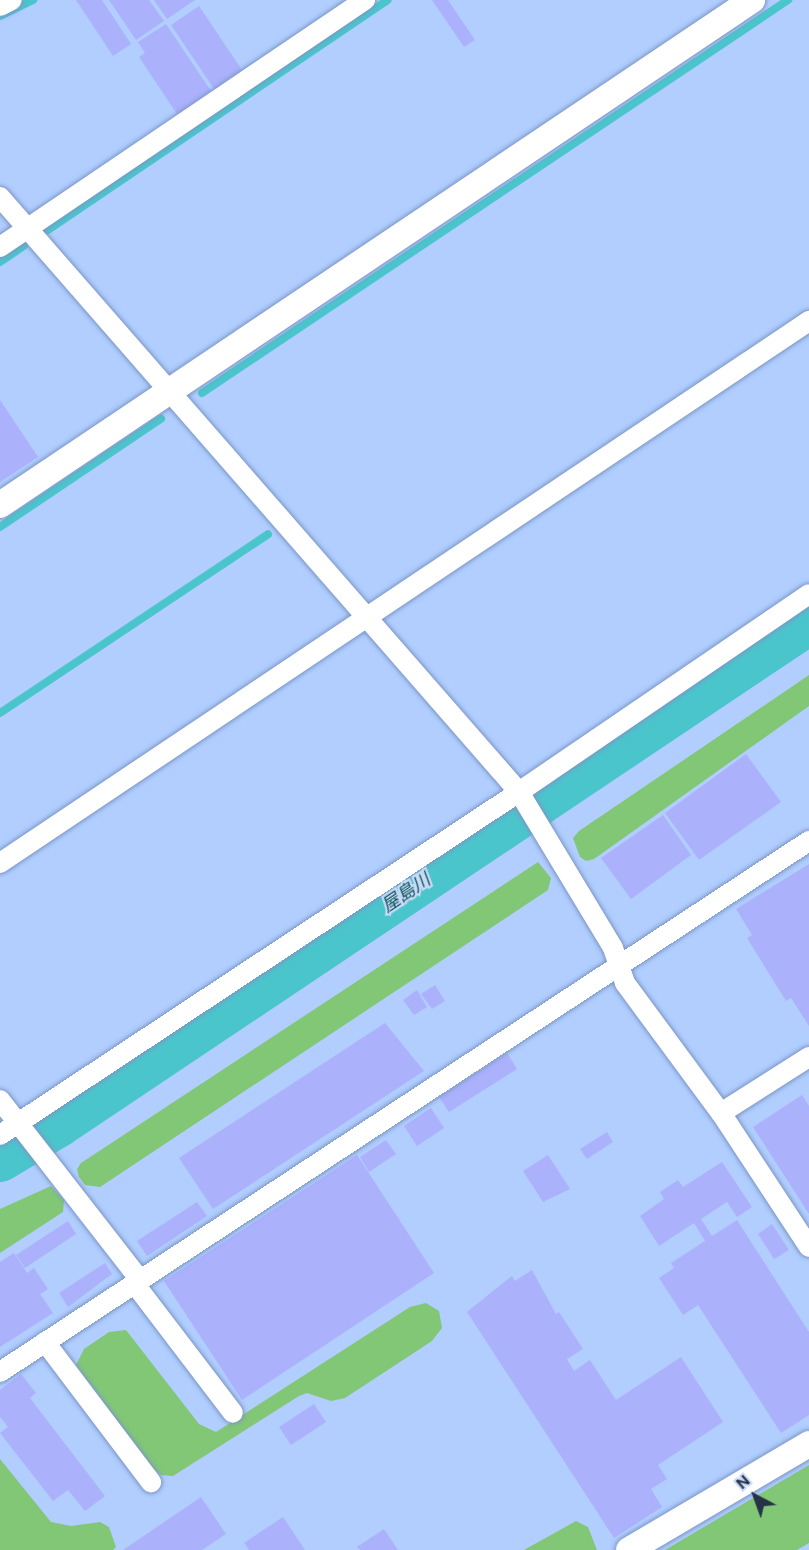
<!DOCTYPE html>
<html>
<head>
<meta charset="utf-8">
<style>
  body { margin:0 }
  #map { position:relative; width:809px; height:1550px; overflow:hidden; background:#b1ceff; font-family:"DM Sans","Noto Sans JP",sans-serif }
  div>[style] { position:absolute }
  .green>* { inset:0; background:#82c776 }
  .stream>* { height:8px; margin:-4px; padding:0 4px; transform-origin:4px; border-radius:4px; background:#4bc5cc }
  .river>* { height:44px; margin:-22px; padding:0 22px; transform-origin:22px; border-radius:22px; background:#4bc5cc }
  .building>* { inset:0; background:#acb1fc }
  .roads { filter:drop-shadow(0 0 2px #7b96c5) drop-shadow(0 0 2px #7b96c5) }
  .minor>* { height:20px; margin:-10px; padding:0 10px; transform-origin:10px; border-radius:10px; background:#fff }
  .tertiary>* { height:26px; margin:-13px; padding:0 13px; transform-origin:13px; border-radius:13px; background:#fff }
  span { translate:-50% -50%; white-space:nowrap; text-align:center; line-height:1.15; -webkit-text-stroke:4.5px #c9dbf8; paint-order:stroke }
  .water-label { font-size:18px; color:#0e555a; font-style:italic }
  .north { position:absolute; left:725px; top:1466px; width:60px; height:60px; -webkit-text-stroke:4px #c9dbf8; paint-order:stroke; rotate:319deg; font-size:16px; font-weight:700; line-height:24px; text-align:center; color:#273245 }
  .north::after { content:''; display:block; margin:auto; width:21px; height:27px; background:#273245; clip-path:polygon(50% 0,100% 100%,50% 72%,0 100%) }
</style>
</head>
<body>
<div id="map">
  <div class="green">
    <div style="clip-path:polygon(809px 675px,809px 706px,594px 859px,586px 861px,580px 857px,573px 838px,579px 831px)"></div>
    <div style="clip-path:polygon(538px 862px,551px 878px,548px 890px,100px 1187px,85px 1185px,79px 1177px,77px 1169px,81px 1163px)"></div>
    <div style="clip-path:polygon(51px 1186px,64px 1200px,63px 1212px,0 1253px,0 1209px)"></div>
    <div style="clip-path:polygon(426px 1303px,439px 1311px,442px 1328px,432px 1341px,345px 1398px,331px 1401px,307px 1393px,299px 1396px,173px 1476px,161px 1475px,152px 1467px,76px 1365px,84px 1349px,109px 1332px,126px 1330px,199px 1424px,216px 1432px,410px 1307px)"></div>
    <div style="clip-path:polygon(0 1459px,51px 1522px,71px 1526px,100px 1522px,109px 1527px,116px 1547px,113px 1550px,0 1550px)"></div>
    <div style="clip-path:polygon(809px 1465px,809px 1543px,797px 1550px,665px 1550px)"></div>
    <div style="clip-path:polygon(576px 1521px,588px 1527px,597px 1550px,524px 1550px)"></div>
  </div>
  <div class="stream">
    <div style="left:0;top:16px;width:37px;rotate:-26deg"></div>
    <div style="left:48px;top:230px;width:410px;rotate:-34.1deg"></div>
    <div style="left:0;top:262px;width:29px;rotate:-34deg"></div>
    <div style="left:202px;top:393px;width:706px;rotate:-33.85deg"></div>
    <div style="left:0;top:527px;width:194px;rotate:-33.9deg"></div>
    <div style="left:0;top:713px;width:322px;rotate:-33.7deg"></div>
  </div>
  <div class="river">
    <div style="left:0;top:1160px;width:69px;rotate:-30.7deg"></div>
    <div style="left:59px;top:1125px;width:902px;rotate:-33.8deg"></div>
  </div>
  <div class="building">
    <div style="clip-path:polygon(76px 0,102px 0,131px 44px,113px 56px)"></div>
    <div style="clip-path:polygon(109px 0,149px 0,164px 21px,136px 40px)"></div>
    <div style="clip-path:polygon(154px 0,195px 0,167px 19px)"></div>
    <div style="clip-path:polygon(432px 0,448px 0,475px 40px,464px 47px)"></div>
    <div style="clip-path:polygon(199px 6px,242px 70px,214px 89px,171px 25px)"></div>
    <div style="clip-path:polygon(166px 24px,211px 91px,177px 114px,139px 57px,145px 53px,138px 42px)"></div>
    <div style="clip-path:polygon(0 400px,38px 457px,0 482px)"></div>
    <div style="clip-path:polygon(746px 754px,781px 802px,699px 860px,665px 813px)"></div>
    <div style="clip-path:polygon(663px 815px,691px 855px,631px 899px,601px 858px)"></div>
    <div style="clip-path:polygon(809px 864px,809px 1026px,791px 998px,786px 1001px,747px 938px,752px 935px,736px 909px)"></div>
    <div style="clip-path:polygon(435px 985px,445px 1001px,432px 1009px,421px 994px)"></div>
    <div style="clip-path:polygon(417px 990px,427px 1007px,414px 1015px,403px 1000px)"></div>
    <div style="clip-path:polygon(385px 1023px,424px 1071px,213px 1209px,179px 1158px)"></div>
    <div style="clip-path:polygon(507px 1053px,517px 1069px,449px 1112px,439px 1097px)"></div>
    <div style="clip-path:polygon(802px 1095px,809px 1106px,809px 1214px,753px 1127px)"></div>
    <div style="clip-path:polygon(431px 1108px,444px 1128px,417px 1146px,404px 1126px)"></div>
    <div style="clip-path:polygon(607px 1132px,613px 1142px,587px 1159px,580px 1149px)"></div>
    <div style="clip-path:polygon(386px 1140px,396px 1154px,369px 1172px,360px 1157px)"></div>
    <div style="clip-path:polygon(357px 1155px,434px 1273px,242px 1400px,164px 1281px)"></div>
    <div style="clip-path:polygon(548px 1155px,570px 1189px,543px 1202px,523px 1171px)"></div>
    <div style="clip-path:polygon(722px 1162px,752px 1207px,737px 1217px,727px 1202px,701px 1219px,712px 1236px,737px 1220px,809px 1332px,809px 1415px,781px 1433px,698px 1305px,683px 1315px,659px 1278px,674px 1268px,671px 1263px,705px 1241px,694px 1223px,659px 1246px,640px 1216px,664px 1199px,660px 1192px,678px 1180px,683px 1187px)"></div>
    <div style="clip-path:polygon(197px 1202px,207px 1216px,147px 1256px,137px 1241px)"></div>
    <div style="clip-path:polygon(68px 1221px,76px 1234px,25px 1268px,16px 1255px)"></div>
    <div style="clip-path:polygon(772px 1224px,789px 1250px,774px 1259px,758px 1234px)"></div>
    <div style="clip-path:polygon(14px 1253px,27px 1273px,34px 1268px,48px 1289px,40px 1294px,53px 1313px,0 1347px,0 1262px)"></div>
    <div style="clip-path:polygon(105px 1263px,112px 1274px,68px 1307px,59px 1293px)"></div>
    <div style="clip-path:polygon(532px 1270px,556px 1314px,559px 1312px,583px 1349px,567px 1359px,574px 1371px,590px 1360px,616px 1400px,681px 1357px,723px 1422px,658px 1465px,667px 1479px,651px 1489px,662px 1507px,614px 1538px,467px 1312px,512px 1276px,515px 1281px)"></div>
    <div style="clip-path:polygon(21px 1374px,36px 1393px,30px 1398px,105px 1496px,85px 1511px,68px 1490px,53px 1501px,0 1433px,8px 1427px,0 1417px,0 1390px)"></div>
    <div style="clip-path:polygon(314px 1404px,326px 1422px,291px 1445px,279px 1427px)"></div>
    <div style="clip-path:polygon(201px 1497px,226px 1534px,202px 1550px,123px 1550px)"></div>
    <div style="clip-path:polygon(283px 1517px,305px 1550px,249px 1550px,244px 1543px)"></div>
    <div style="clip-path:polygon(384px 1529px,398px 1550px,360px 1550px,357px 1547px)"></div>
  </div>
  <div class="roads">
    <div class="minor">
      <div style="left:0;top:6px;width:13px;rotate:-27deg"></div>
      <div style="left:0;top:197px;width:790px;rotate:48.9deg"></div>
      <div style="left:519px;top:792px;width:182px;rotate:58.9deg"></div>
      <div style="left:613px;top:948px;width:37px;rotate:71deg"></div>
      <div style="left:625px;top:983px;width:162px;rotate:53.6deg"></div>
      <div style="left:721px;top:1113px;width:160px;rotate:56.7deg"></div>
      <div style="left:0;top:247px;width:441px;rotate:-34.1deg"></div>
      <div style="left:0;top:863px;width:974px;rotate:-33.82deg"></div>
      <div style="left:0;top:1100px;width:228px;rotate:52.1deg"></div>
      <div style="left:721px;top:1113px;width:104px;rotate:-32.5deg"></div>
      <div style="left:0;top:1135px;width:622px;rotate:-33.46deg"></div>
      <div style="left:519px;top:792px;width:351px;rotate:-34.3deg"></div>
      <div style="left:134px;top:1283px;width:163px;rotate:52.7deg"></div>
      <div style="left:45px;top:1342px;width:176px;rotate:52.9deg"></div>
      <div style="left:0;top:1372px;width:968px;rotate:-33.28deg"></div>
    </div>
    <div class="tertiary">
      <div style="left:0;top:505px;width:906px;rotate:-33.88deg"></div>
      <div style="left:629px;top:1550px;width:209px;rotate:-30.5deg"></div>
    </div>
  </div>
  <div class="water-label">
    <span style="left:406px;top:893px;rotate:-34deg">屋島川</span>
  </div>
  <div class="north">N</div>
</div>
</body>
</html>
